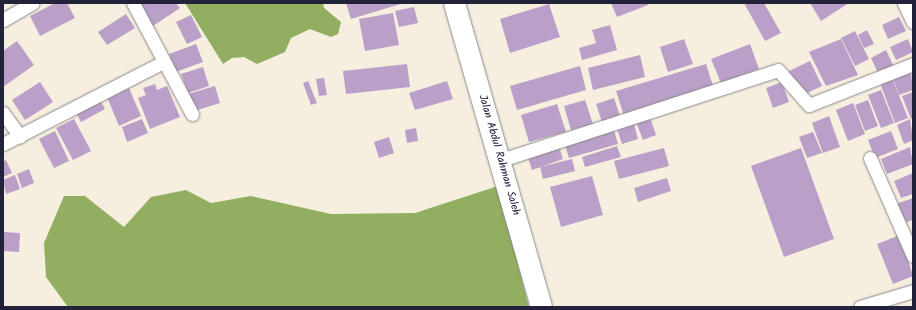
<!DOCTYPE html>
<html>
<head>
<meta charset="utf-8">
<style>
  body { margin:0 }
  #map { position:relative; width:916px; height:310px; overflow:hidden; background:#f6efdf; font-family:Kalam,sans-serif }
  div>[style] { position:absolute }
  .forest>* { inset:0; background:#92ae60 }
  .building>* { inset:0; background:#baa0c8 }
  .roads { filter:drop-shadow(0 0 1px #8c888d) drop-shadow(0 0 1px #8c888d) }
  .minor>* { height:13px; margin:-6.5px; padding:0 6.5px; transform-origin:6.5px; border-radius:6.5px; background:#fff }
  .primary>* { height:21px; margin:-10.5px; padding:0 10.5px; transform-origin:10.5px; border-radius:10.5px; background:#fff }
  span { translate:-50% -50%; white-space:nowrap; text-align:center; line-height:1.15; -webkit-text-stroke:3px #fff; paint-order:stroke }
  .street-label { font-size:11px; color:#22223b }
  .frame { position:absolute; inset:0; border:4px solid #22223b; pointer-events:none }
</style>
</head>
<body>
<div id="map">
  <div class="forest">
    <div style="clip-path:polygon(185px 3px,323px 3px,324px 8px,341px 22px,338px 34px,331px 37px,310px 29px,291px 38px,285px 52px,257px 64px,244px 57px,232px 58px,223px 64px)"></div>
    <div style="clip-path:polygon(498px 186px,529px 307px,68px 307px,46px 277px,44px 243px,64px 196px,85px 196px,124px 227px,151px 197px,186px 190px,211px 203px,251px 196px,331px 214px,415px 213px)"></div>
  </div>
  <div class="building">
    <div style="clip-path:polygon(55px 3px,67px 3px,75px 18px,40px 36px,30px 16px)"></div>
    <div style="clip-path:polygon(139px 3px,176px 3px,180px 8px,153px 26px)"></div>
    <div style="clip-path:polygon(346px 3px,404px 3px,351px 19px)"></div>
    <div style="clip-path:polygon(611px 3px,647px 3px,648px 5px,617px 17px)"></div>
    <div style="clip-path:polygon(744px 3px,764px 3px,781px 33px,765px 41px)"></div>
    <div style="clip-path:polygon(810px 3px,849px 3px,821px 21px)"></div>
    <div style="clip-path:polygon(549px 4px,560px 37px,510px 53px,500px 19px)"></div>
    <div style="clip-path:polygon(414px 7px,418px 23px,399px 27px,395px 11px)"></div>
    <div style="clip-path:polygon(393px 13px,399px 45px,365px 51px,359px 19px)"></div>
    <div style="clip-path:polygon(126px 14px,135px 28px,107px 45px,98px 32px)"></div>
    <div style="clip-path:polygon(191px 15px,202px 37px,187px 44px,176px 22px)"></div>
    <div style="clip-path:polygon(899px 17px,906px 31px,888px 39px,882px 25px)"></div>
    <div style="clip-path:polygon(610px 25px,617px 50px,582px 60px,579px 48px,596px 43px,592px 30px)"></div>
    <div style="clip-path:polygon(867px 30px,874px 44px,864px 48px,858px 35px)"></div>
    <div style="clip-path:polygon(855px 31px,869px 59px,855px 66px,841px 38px)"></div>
    <div style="clip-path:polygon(684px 39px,693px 64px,668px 72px,660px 47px)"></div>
    <div style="clip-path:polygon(841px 39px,858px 75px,826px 86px,809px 52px)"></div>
    <div style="clip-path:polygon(908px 39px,913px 52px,896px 60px,890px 47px)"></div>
    <div style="clip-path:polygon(17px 41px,34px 65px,3px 87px,3px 51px)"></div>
    <div style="clip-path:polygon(196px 44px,203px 62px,176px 72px,169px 54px)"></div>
    <div style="clip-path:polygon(750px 44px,759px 69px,721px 83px,711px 59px)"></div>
    <div style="clip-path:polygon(886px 50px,893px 65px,878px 73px,871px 58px)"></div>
    <div style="clip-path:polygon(640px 55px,645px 77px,593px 90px,588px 68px)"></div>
    <div style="clip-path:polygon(810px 61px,822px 86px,801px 96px,789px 71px)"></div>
    <div style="clip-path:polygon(407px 64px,410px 87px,346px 94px,343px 71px)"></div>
    <div style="clip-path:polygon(706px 64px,714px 89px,624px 116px,616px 91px)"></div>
    <div style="clip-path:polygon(580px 66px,586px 90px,517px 110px,510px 86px)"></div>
    <div style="clip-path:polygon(203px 67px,209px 86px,188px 93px,181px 74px)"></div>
    <div style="clip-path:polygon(911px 73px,913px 90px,899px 95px,893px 79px)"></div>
    <div style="clip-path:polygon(324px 78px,327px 95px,319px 96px,316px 79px)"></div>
    <div style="clip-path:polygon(892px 78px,908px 118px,895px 123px,880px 83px)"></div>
    <div style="clip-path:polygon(308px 81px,317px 103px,311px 105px,303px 83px)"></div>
    <div style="clip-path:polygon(447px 81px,453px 99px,415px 110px,409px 93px)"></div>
    <div style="clip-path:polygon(40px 82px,53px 102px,25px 120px,12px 100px)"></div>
    <div style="clip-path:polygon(782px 82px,789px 102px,773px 108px,766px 88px)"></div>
    <div style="clip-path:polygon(155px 84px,157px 90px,167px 86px,180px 117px,150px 129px,138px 98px,146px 95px,143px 88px)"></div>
    <div style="clip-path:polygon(215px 86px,220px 103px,194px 111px,188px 94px)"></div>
    <div style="clip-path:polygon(129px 88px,141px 116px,119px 126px,107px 97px)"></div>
    <div style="clip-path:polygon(881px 90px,894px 123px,881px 128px,868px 95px)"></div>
    <div style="clip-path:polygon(913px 92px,913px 118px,911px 119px,902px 96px)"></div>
    <div style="clip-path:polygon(99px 98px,105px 109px,81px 122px,75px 111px)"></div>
    <div style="clip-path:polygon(614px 98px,620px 116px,602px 122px,596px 104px)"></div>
    <div style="clip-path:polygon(585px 100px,593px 124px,571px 130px,564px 106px)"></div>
    <div style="clip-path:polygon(868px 100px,878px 126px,865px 131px,855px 105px)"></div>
    <div style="clip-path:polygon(853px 103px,865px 134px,848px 141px,836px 110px)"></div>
    <div style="clip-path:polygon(557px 104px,566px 132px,529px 142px,521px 115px)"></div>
    <div style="clip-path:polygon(829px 116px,840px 147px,823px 153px,812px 123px)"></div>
    <div style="clip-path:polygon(650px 117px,656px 135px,643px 140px,636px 122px)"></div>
    <div style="clip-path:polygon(74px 119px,91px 151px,73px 160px,56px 128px)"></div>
    <div style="clip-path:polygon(142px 119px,148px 133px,127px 142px,122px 127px)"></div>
    <div style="clip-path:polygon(910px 119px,913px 140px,904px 144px,897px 125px)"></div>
    <div style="clip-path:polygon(634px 124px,638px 139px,622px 144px,617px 129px)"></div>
    <div style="clip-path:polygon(613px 127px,618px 144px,569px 158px,564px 142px)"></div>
    <div style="clip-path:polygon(416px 128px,418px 141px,407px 143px,405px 130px)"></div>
    <div style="clip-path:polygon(55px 131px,69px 161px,54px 168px,39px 139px)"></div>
    <div style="clip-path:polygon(891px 131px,898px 149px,875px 158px,868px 140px)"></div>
    <div style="clip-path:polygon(813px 132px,822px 153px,807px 158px,799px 137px)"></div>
    <div style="clip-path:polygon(389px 137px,394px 153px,379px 158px,374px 142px)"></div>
    <div style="clip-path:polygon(558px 143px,563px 159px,532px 170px,527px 154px)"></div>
    <div style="clip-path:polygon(617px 146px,621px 157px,585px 167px,582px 157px)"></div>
    <div style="clip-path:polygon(910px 147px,913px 164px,887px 174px,881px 159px)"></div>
    <div style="clip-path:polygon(664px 148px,669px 166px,619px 179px,614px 161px)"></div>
    <div style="clip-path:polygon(801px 148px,834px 239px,784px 257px,751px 166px)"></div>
    <div style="clip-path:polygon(572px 159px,575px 171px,543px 179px,540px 167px)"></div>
    <div style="clip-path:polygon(6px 160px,12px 173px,3px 177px,3px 162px)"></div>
    <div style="clip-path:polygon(29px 169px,34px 183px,22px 188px,17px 174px)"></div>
    <div style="clip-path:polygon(913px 173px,913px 194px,901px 198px,894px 181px)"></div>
    <div style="clip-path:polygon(15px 175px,20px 189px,6px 194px,3px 180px)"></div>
    <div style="clip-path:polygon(592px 176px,603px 215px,561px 227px,550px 187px)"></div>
    <div style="clip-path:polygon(667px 178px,671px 191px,638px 202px,634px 188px)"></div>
    <div style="clip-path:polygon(913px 198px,913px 220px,904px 223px,896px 204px)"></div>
    <div style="clip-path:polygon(3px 232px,20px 233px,19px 252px,3px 251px)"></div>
    <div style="clip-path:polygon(900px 235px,913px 276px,893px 284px,877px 244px)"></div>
  </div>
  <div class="roads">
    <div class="minor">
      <div style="left:133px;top:3px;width:126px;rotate:62deg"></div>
      <div style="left:904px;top:3px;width:21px;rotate:65deg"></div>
      <div style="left:3px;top:20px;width:34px;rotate:-30deg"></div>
      <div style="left:3px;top:113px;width:29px;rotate:54deg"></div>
      <div style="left:3px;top:144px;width:180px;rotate:-27.1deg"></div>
      <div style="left:870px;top:158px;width:107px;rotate:66.3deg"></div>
      <div style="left:501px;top:160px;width:291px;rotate:-18deg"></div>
      <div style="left:778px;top:70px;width:47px;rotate:48.5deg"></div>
      <div style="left:809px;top:105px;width:112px;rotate:-21.5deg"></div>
      <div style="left:860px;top:307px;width:55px;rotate:-16.8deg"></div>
    </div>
    <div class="primary">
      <div style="left:454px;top:3px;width:316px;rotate:74deg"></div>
    </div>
  </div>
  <div class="street-label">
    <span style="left:499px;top:155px;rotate:74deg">Jalan Abdul Rahman Saleh</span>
  </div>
  <div class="frame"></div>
</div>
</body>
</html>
